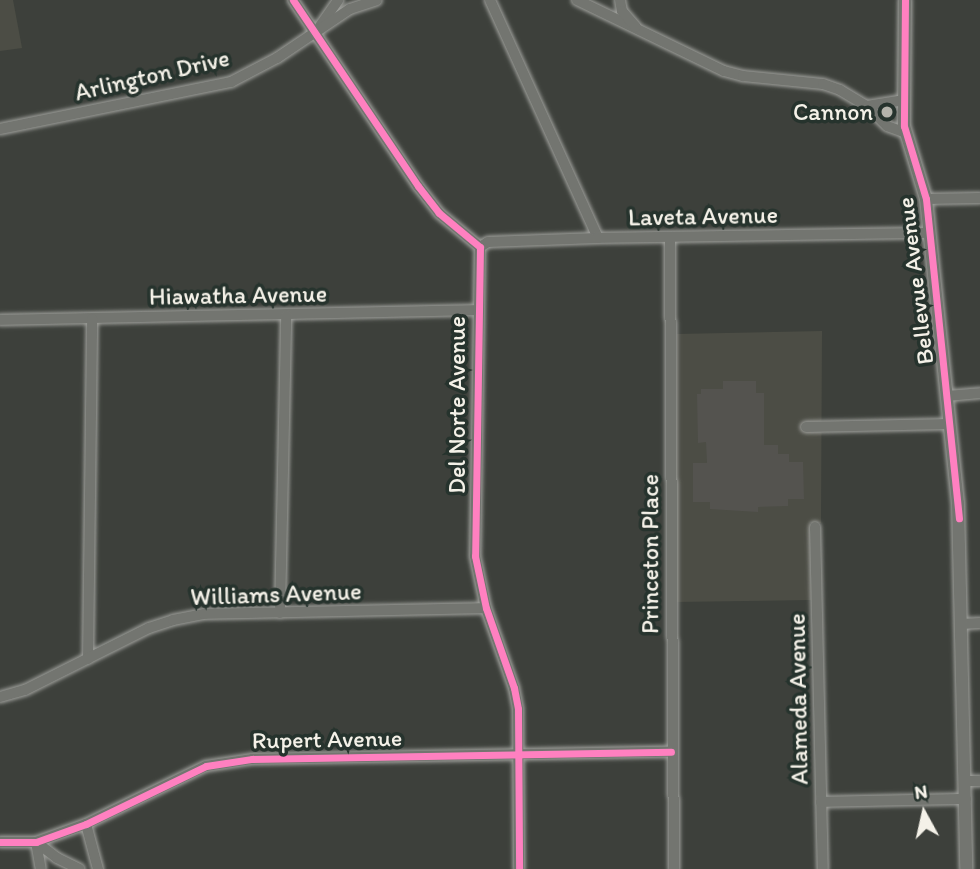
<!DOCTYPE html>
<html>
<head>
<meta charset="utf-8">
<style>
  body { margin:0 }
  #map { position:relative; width:980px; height:869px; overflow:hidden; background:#3d403b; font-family:Itim,sans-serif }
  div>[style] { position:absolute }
  .built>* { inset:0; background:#4c4d45 }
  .building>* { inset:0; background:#54534f }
  .roads { filter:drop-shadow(0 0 2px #9fa09c) drop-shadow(0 0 2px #9fa09c) }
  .minor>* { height:10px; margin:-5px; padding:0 5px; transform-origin:5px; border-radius:5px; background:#737570 }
  .tertiary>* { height:12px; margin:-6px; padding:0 6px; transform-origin:6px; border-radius:6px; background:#737570 }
  .cycleway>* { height:7px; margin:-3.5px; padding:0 3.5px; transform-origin:3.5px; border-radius:3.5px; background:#ff80c0 }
  .dots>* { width:19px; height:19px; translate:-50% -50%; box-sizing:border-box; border:4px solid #26332d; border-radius:50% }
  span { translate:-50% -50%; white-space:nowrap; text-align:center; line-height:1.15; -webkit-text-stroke:7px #26332d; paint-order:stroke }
  .street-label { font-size:24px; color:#f4f1e8 }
  .poi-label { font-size:24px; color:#f4f1e8 }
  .right { translate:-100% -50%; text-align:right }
  .north { position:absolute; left:889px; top:778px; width:70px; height:70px; -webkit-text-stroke:5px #26332d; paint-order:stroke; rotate:352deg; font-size:19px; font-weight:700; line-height:28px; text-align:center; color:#f4f1e8 }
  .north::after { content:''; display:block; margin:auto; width:24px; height:32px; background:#f4f1e8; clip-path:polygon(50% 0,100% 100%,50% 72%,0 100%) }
</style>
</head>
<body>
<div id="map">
  <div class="built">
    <div style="clip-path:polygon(0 0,13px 0,22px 48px,0 51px)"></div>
    <div style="clip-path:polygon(822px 331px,821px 523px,810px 523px,811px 600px,675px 602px,677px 334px)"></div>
  </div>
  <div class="building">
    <div style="clip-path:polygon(723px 381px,756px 381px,756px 393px,764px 393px,764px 445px,778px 445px,778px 454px,789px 454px,789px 462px,803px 462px,804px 499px,788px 499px,788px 506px,758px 507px,758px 512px,710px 509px,710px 502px,693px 502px,693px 463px,707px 463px,706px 442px,698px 443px,697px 394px,701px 394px,701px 389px,723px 389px)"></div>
  </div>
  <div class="roads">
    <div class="minor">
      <div style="left:293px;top:0;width:224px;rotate:56.1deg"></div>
      <div style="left:418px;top:186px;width:34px;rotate:52deg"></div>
      <div style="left:439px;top:213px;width:53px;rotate:39.7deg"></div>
      <div style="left:480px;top:247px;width:309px;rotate:90.9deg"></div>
      <div style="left:475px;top:556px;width:53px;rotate:78.1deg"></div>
      <div style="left:486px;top:608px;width:85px;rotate:70.7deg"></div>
      <div style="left:514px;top:688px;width:21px;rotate:79deg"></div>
      <div style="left:518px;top:709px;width:160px;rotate:89.6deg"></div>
      <div style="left:490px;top:0;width:261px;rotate:65.6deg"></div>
      <div style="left:577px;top:0;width:163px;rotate:25.8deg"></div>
      <div style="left:724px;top:71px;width:20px;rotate:15deg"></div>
      <div style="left:743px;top:76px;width:80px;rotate:5.7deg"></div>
      <div style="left:823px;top:84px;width:18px;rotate:19deg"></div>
      <div style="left:840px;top:90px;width:31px;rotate:31deg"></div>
      <div style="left:867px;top:106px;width:38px;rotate:-9deg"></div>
      <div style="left:620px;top:0;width:11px;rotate:80deg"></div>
      <div style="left:622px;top:11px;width:21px;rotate:49deg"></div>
      <div style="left:320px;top:26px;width:32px;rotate:-55deg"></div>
      <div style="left:867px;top:106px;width:28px;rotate:45deg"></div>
      <div style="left:887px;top:126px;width:20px;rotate:20deg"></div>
      <div style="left:0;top:129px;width:236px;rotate:-11.5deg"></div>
      <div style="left:231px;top:82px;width:52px;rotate:-27.6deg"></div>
      <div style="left:277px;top:58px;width:88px;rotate:-33.9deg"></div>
      <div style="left:350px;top:9px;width:28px;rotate:-18deg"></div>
      <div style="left:926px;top:199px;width:54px;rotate:-1.1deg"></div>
      <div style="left:670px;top:238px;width:631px;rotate:89.64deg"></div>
      <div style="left:480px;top:247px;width:9px;rotate:-32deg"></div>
      <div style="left:488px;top:242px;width:110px;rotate:-2.1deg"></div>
      <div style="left:598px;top:238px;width:331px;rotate:-0.9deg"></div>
      <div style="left:0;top:320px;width:477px;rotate:-1.2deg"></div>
      <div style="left:947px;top:396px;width:33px;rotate:-5deg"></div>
      <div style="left:806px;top:427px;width:144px;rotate:-1.2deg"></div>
      <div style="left:815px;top:527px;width:342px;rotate:88.7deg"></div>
      <div style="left:280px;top:613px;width:298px;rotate:-88.8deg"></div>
      <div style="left:961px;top:624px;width:19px;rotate:-3deg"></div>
      <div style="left:88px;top:659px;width:340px;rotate:-89.3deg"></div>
      <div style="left:0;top:697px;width:26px;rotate:-16deg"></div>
      <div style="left:25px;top:690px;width:139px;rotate:-26.6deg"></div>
      <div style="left:149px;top:628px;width:25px;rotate:-18deg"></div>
      <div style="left:173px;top:620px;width:32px;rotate:-11deg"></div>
      <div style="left:204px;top:614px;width:282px;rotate:-1.2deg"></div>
      <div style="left:965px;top:781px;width:15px"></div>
      <div style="left:821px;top:802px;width:145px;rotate:-1.2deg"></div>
      <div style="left:86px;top:824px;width:47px;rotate:75.1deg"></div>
      <div style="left:0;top:842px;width:36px"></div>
      <div style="left:36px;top:842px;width:53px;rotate:-19.8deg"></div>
      <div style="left:86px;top:824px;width:133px;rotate:-25.8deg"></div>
      <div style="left:206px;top:766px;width:47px;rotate:-8.7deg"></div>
      <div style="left:252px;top:759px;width:419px;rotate:-1deg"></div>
      <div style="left:36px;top:842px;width:26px;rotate:37deg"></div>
      <div style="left:57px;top:858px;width:25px;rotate:26deg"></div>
      <div style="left:36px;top:842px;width:27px;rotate:80deg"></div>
    </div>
    <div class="tertiary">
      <div style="left:905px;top:0;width:126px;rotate:90.5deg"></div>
      <div style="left:904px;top:126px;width:76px;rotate:73.2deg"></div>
      <div style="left:926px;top:199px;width:306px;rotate:84deg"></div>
      <div style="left:958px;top:503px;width:366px;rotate:88.7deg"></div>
    </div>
  </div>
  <div class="cycleway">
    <div style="left:293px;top:0;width:224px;rotate:56.1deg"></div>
    <div style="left:418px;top:186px;width:34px;rotate:52deg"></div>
    <div style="left:439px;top:213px;width:53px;rotate:39.7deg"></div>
    <div style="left:480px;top:247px;width:309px;rotate:90.9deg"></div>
    <div style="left:475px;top:556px;width:53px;rotate:78.1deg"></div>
    <div style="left:486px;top:608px;width:85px;rotate:70.7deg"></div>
    <div style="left:514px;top:688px;width:21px;rotate:79deg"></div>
    <div style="left:518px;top:709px;width:160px;rotate:89.6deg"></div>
    <div style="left:905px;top:0;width:126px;rotate:90.5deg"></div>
    <div style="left:904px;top:126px;width:76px;rotate:73.2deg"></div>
    <div style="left:926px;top:199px;width:321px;rotate:84.1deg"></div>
    <div style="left:0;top:842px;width:36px"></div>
    <div style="left:36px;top:842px;width:53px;rotate:-19.8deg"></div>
    <div style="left:86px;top:824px;width:133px;rotate:-25.8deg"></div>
    <div style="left:206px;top:766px;width:47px;rotate:-8.7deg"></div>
    <div style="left:252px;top:759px;width:419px;rotate:-1deg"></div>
  </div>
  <div class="dots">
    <div style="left:887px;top:112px;background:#b4b3ab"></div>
  </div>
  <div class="street-label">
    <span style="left:152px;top:75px;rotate:-13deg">Arlington Drive</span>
    <span style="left:703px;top:216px;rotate:-1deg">Laveta Avenue</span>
    <span style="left:915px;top:281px;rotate:-97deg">Bellevue Avenue</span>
    <span style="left:238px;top:295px;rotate:-1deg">Hiawatha Avenue</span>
    <span style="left:457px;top:405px;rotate:-90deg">Del Norte Avenue</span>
    <span style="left:650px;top:554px;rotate:-90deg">Princeton Place</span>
    <span style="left:276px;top:594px;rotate:-2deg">Williams Avenue</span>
    <span style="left:798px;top:699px;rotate:-91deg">Alameda Avenue</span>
    <span style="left:327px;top:739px;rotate:-1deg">Rupert Avenue</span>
  </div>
  <div class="poi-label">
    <span class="right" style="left:873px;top:112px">Cannon</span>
  </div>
  <div class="north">N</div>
</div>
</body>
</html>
